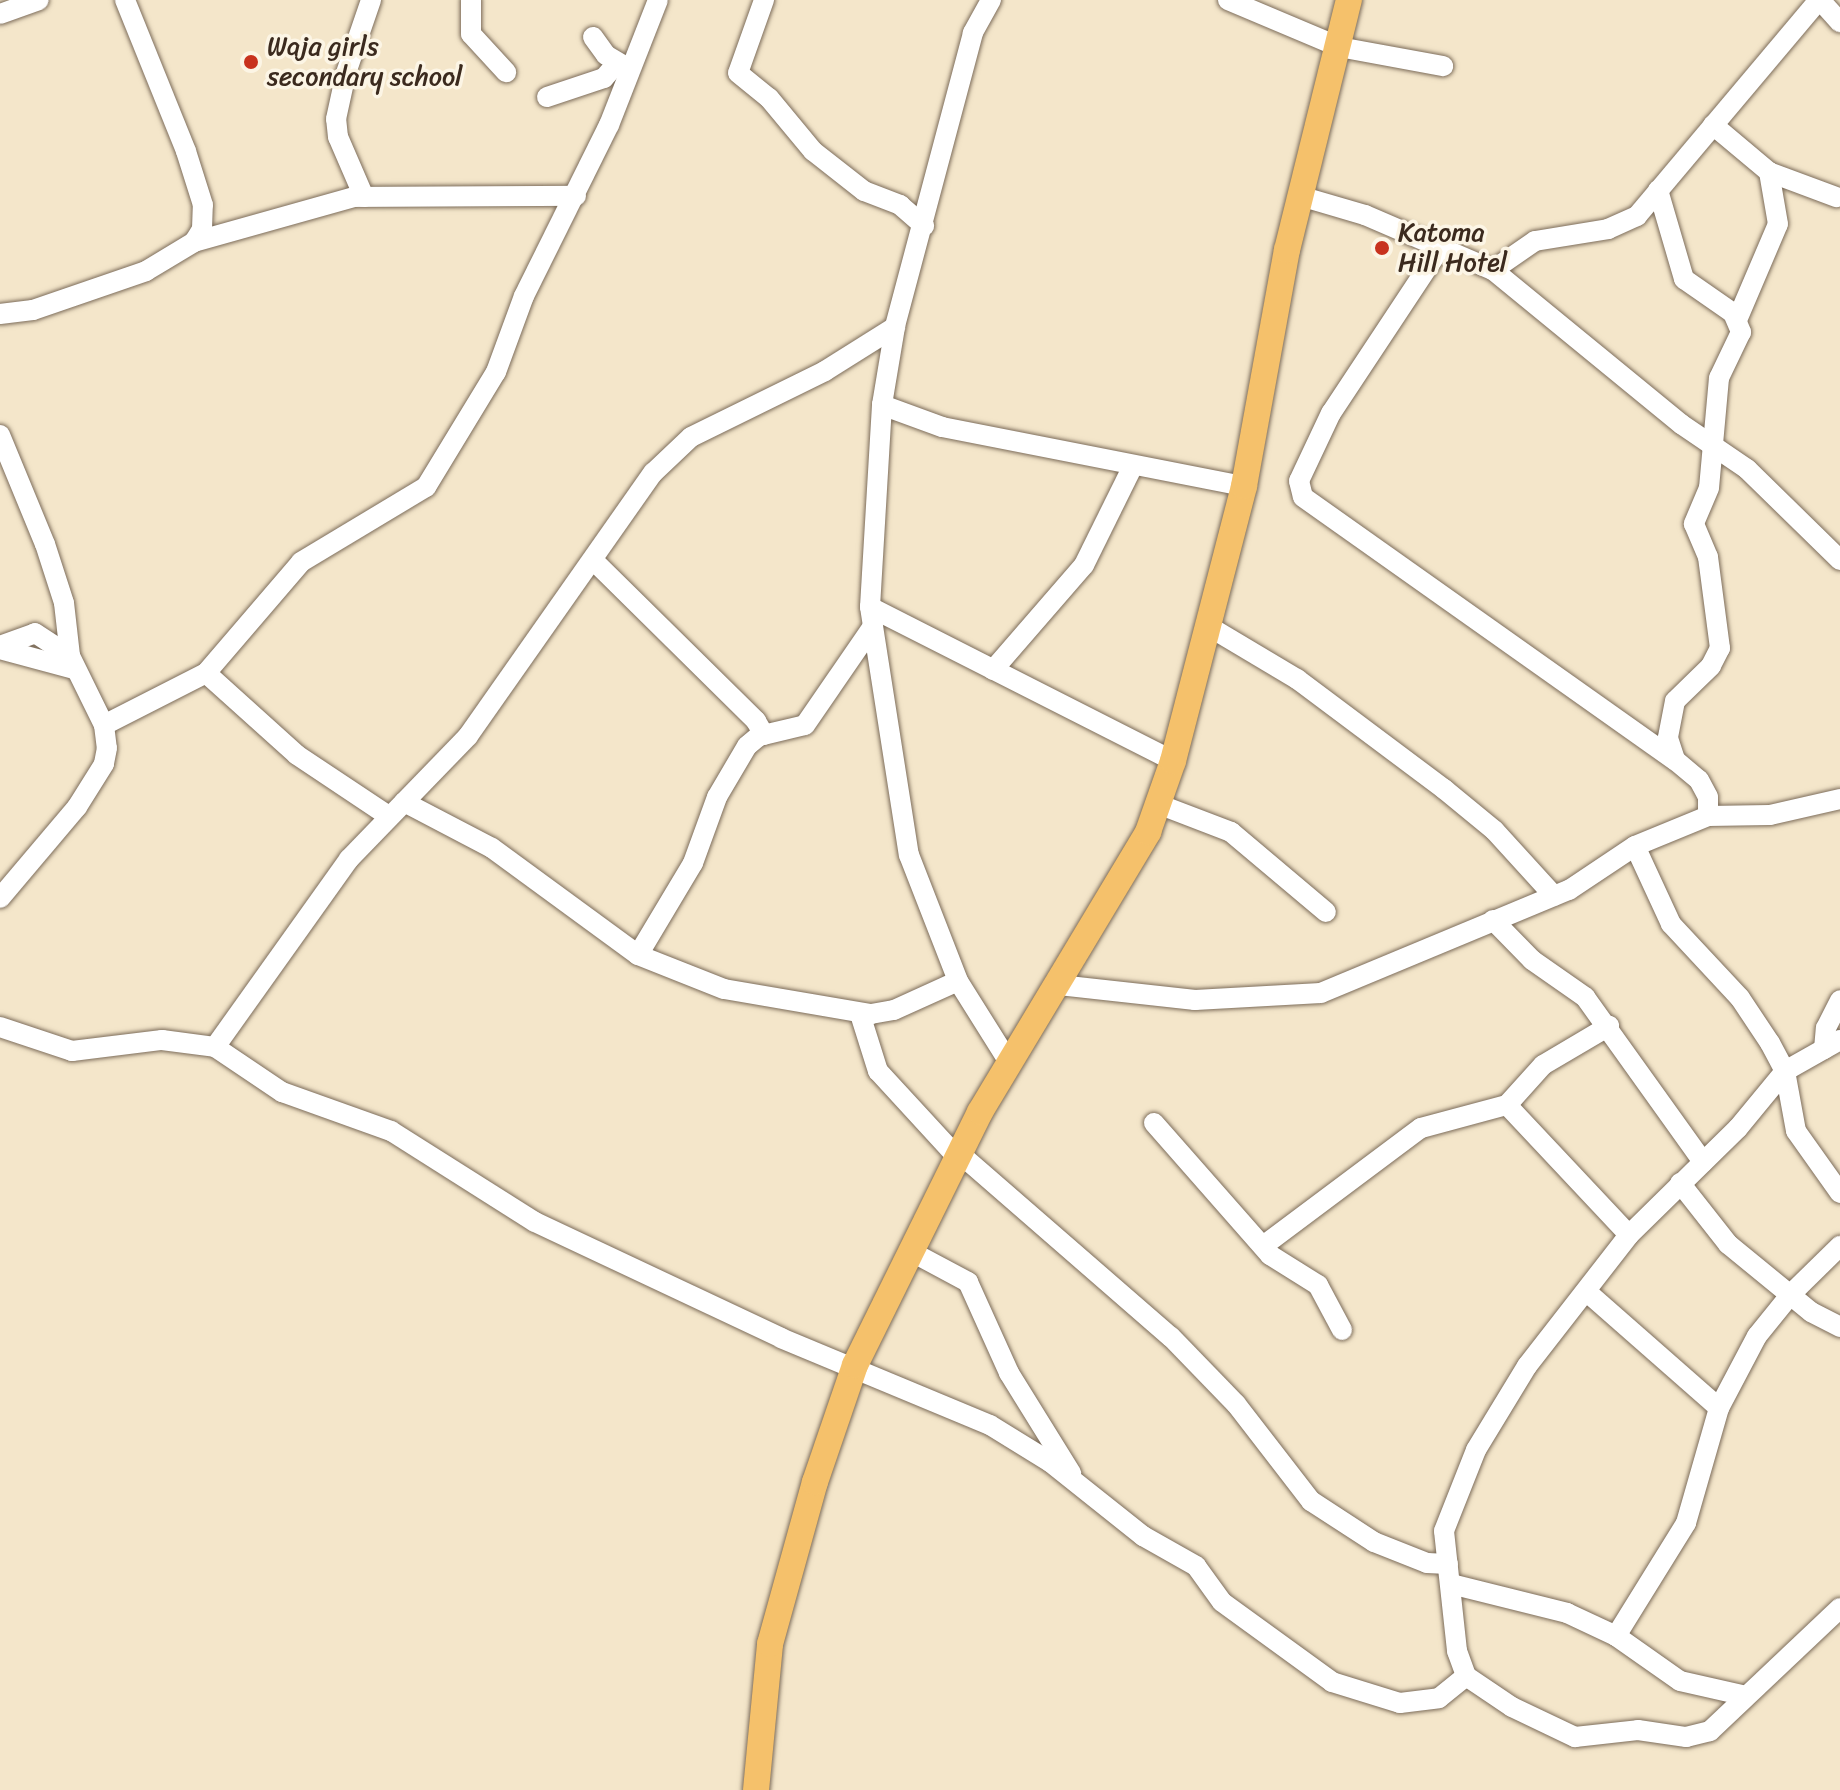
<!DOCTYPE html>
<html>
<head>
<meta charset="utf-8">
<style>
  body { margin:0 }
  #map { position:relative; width:1840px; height:1790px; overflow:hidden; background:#f4e6ca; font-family:Sriracha,sans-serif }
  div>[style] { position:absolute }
  .roads { filter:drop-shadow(0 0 2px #7c6c5a) drop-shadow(0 0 2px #7c6c5a) }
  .minor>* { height:20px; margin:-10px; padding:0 10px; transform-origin:10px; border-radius:10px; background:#fff }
  .major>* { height:26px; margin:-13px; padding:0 13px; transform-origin:13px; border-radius:13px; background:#f5c16b }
  .dots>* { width:22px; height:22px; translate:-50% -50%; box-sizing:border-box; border:4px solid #fcf5e5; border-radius:50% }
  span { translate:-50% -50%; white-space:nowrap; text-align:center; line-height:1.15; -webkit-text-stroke:7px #fcf5e5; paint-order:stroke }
  .poi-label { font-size:26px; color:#3b2a1e }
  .left { translate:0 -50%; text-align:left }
</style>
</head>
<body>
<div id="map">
  <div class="roads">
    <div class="minor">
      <div style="left:471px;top:0;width:34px;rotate:90deg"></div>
      <div style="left:471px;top:34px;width:52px;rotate:47.4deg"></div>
      <div style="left:764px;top:0;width:77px;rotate:109.6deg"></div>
      <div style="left:738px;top:73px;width:40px;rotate:39deg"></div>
      <div style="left:769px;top:98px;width:69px;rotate:50.3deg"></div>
      <div style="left:813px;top:151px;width:65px;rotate:38.1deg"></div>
      <div style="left:864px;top:191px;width:39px;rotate:21deg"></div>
      <div style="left:900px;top:205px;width:32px;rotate:41deg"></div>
      <div style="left:991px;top:0;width:38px;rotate:119deg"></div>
      <div style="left:973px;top:33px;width:304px;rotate:104.9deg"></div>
      <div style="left:895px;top:327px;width:79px;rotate:99.5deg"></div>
      <div style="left:882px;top:405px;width:202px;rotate:93.4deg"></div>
      <div style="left:870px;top:607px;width:251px;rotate:81.1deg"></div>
      <div style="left:909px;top:855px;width:135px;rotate:68.7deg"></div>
      <div style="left:958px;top:981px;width:98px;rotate:57.9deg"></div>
      <div style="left:1228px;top:0;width:121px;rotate:22.9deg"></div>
      <div style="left:1339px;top:47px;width:106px;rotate:10.4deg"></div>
      <div style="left:1820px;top:0;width:30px;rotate:48deg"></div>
      <div style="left:0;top:14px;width:41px;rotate:-19.7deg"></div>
      <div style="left:593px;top:37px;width:22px;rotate:54deg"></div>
      <div style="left:606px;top:55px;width:27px;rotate:31deg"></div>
      <div style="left:547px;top:97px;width:60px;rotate:-18.4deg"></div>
      <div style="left:604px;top:78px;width:20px;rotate:-49deg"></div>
      <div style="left:1713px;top:125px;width:73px;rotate:40deg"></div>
      <div style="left:1769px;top:172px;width:72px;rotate:20.5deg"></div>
      <div style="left:1658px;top:190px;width:93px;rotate:73.7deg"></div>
      <div style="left:1684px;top:279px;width:60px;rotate:34.8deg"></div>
      <div style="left:1733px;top:313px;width:21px;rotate:67deg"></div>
      <div style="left:1741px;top:332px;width:51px;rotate:115.6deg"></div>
      <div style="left:1719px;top:378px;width:110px;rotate:95.2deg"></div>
      <div style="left:1709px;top:488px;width:39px;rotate:113deg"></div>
      <div style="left:1694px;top:524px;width:36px;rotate:67deg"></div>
      <div style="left:1708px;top:557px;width:92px;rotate:82.5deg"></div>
      <div style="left:1720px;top:648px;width:20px;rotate:117deg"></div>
      <div style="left:1711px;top:666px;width:50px;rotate:135.8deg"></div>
      <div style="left:1675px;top:701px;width:38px;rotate:101deg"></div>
      <div style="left:1668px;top:738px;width:23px;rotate:72deg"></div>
      <div style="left:1300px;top:196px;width:68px;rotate:16.3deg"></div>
      <div style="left:1365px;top:215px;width:139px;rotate:23.3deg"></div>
      <div style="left:1493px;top:270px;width:243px;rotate:39.3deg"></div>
      <div style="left:1681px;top:424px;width:80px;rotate:34.3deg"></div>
      <div style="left:1747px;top:469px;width:130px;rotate:44.4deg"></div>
      <div style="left:364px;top:197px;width:65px;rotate:-113.4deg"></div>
      <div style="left:338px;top:137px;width:18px;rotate:-96deg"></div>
      <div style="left:336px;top:119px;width:47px;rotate:-77.7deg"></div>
      <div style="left:346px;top:73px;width:77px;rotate:-71.1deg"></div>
      <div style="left:194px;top:242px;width:166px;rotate:-15.7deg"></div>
      <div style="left:354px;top:197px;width:222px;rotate:-0.3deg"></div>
      <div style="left:1441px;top:247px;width:199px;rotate:123.5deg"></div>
      <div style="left:1331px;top:413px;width:75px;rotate:115.2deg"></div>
      <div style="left:1299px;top:481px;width:16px;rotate:76deg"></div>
      <div style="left:1303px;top:497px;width:456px;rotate:35.3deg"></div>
      <div style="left:1675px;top:760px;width:31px;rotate:40deg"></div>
      <div style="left:1699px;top:780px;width:19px;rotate:62deg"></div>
      <div style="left:1708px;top:797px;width:19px;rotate:90deg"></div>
      <div style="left:1493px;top:270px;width:51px;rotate:-34.6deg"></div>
      <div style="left:1535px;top:241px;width:74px;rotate:-9.3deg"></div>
      <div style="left:1608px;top:229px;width:32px;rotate:-24deg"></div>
      <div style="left:1637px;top:216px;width:282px;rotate:-49.9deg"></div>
      <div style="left:0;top:314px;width:33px;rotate:-7deg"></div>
      <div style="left:33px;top:310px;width:120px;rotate:-19deg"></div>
      <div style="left:146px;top:271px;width:56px;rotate:-31.1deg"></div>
      <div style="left:194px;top:242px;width:15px;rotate:-58deg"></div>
      <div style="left:202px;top:229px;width:24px;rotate:-88deg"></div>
      <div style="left:203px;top:205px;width:57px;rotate:-107.5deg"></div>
      <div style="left:186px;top:151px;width:163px;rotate:-112deg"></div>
      <div style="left:1737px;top:320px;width:104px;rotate:-66.9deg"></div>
      <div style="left:1778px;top:224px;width:53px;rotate:-99.8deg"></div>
      <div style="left:882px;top:405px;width:64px;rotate:20.1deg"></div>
      <div style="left:942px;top:427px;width:308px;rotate:11.1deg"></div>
      <div style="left:0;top:435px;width:118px;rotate:67.6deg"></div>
      <div style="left:45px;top:544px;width:62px;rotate:72.1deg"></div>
      <div style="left:64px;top:603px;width:53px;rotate:83.5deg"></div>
      <div style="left:70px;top:656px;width:77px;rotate:63.8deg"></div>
      <div style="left:104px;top:725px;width:23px;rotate:83deg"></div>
      <div style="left:107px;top:748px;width:16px;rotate:101deg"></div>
      <div style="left:104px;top:764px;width:51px;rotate:122.1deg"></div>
      <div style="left:77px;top:807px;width:119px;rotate:130.2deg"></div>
      <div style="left:594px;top:561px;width:228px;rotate:44.6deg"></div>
      <div style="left:756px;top:721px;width:16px;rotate:60deg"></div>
      <div style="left:870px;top:607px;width:340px;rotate:26.9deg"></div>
      <div style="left:1208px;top:626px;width:104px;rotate:30.8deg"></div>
      <div style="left:1297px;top:679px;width:184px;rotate:36.8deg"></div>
      <div style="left:1444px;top:789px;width:65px;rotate:39.4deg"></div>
      <div style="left:1494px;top:830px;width:89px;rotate:47.7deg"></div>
      <div style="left:0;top:646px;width:37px;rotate:-20deg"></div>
      <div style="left:35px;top:633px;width:42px;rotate:33.3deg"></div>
      <div style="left:0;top:649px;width:77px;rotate:15.1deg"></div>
      <div style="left:993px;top:670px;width:139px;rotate:-49.1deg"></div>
      <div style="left:1084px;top:565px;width:110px;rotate:-63.7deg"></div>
      <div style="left:206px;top:673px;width:122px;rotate:42deg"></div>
      <div style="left:297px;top:755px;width:108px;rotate:33.7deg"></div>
      <div style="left:104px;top:725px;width:114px;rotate:-27deg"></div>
      <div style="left:206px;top:673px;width:146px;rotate:-49.4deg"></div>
      <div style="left:301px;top:562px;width:146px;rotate:-31deg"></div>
      <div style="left:426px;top:487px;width:135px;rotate:-58.7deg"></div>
      <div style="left:496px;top:372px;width:81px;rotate:-69.8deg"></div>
      <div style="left:524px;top:296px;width:191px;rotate:-63.6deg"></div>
      <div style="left:609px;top:125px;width:134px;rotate:-68.6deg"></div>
      <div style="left:404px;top:802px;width:99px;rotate:27.6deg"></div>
      <div style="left:492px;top:848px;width:181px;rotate:36.2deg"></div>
      <div style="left:638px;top:955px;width:92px;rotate:21.6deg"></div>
      <div style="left:724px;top:989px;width:149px;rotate:9.7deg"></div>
      <div style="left:871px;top:1014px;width:23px;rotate:-10deg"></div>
      <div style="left:894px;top:1010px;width:70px;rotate:-24.4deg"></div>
      <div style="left:1158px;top:804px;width:78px;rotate:21deg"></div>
      <div style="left:1231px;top:832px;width:124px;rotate:40.1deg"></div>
      <div style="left:1635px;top:846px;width:86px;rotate:65.2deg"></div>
      <div style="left:1671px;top:924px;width:101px;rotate:47deg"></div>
      <div style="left:1740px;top:998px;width:54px;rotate:56.3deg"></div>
      <div style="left:1770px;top:1043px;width:32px;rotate:62deg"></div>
      <div style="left:1785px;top:1071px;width:61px;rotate:79.6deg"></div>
      <div style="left:1796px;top:1131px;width:76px;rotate:54.6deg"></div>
      <div style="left:1493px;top:920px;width:56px;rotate:45.7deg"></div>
      <div style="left:1532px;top:960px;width:65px;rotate:34.9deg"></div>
      <div style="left:1585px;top:997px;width:203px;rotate:54.4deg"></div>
      <div style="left:638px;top:955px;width:107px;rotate:-59.1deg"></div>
      <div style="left:693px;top:863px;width:70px;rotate:-70deg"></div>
      <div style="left:717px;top:797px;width:59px;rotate:-59.5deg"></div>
      <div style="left:747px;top:746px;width:16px;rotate:-40deg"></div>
      <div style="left:759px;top:736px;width:47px;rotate:-13.4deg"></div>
      <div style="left:805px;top:725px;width:120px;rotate:-55.5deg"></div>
      <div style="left:1059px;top:985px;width:137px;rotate:6.3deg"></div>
      <div style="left:1195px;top:1000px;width:126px;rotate:-3.2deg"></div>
      <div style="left:1321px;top:993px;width:269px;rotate:-22.6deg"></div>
      <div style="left:1569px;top:890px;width:79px;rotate:-33.7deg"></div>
      <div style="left:1635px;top:846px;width:79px;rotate:-22.3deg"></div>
      <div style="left:1708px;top:816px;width:62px;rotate:-0.9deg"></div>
      <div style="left:1770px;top:815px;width:72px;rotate:-12.9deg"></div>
      <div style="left:860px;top:1014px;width:60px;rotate:72.5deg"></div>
      <div style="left:878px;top:1071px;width:117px;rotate:47.4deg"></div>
      <div style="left:0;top:1027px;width:76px;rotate:18.4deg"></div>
      <div style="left:72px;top:1051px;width:91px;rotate:-7deg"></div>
      <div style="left:162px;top:1040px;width:53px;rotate:7.5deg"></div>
      <div style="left:215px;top:1047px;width:81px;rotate:33.9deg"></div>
      <div style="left:282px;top:1092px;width:116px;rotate:19.7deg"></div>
      <div style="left:391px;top:1131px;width:170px;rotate:32.3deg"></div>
      <div style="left:535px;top:1222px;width:272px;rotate:25.2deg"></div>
      <div style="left:781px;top:1338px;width:226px;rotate:22.6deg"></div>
      <div style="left:990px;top:1425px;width:70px;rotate:31.7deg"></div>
      <div style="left:1050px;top:1462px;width:119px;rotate:38.5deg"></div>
      <div style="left:1143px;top:1536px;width:61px;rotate:29.5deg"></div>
      <div style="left:1196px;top:1566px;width:44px;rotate:54.2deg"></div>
      <div style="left:1222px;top:1602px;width:136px;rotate:36deg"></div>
      <div style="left:1332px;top:1682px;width:71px;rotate:17.2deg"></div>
      <div style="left:1400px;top:1703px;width:39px;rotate:-7deg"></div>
      <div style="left:1439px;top:1698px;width:35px;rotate:-39deg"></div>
      <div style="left:1840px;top:1040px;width:63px;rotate:150.6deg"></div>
      <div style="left:1785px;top:1071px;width:74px;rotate:129.5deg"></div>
      <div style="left:1738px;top:1128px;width:153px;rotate:135.5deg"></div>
      <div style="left:1629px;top:1235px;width:166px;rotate:127.9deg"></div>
      <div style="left:1527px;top:1366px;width:98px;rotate:121.3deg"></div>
      <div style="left:1476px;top:1450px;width:87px;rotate:111.6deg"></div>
      <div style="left:1444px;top:1531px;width:121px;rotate:83.8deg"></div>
      <div style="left:1457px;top:1651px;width:27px;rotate:70deg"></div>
      <div style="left:1466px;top:1676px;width:55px;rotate:34deg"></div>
      <div style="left:1512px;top:1707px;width:70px;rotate:25.5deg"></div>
      <div style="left:1575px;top:1737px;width:63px;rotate:-6.3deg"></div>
      <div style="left:1638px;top:1730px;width:49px;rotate:8.3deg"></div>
      <div style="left:1686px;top:1737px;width:25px;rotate:-14deg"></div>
      <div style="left:1710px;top:1731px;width:179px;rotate:-43.4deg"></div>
      <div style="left:215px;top:1047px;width:231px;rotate:-54.5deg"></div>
      <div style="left:349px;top:859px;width:171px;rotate:-45.9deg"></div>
      <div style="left:468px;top:736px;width:322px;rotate:-54.9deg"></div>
      <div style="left:653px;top:473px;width:52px;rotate:-43.5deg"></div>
      <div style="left:691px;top:437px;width:149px;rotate:-26.2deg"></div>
      <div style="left:825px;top:371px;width:83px;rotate:-32.2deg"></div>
      <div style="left:1824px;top:1049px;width:21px;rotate:-85deg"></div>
      <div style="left:1826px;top:1028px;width:31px;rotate:-63deg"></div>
      <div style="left:1507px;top:1105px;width:178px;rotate:46.8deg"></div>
      <div style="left:1154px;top:1123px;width:176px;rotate:48.7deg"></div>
      <div style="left:1270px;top:1255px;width:57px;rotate:32deg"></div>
      <div style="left:1318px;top:1285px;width:51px;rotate:61.9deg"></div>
      <div style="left:959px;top:1153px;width:281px;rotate:41deg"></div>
      <div style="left:1171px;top:1337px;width:93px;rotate:45.9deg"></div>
      <div style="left:1236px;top:1404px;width:123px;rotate:52.3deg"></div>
      <div style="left:1311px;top:1501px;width:75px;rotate:33.1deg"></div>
      <div style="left:1374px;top:1542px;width:57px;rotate:21.6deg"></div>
      <div style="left:1427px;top:1563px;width:21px;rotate:3deg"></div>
      <div style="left:1680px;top:1183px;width:78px;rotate:51.8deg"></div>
      <div style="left:1728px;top:1244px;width:107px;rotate:39.3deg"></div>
      <div style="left:1811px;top:1312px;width:33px;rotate:27deg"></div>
      <div style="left:1263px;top:1246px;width:197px;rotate:-36.8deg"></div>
      <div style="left:1421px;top:1128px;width:89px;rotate:-15deg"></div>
      <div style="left:1507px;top:1105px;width:54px;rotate:-48deg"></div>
      <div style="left:1543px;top:1065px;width:77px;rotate:-30.6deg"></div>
      <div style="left:910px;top:1251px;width:66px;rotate:28.1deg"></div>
      <div style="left:968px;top:1282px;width:100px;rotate:65.7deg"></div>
      <div style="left:1009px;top:1373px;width:118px;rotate:58.2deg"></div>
      <div style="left:1586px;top:1291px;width:177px;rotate:41.3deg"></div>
      <div style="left:1451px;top:1584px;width:120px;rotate:14deg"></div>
      <div style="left:1567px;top:1613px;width:54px;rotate:25.1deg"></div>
      <div style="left:1616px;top:1636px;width:78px;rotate:35.1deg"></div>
      <div style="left:1680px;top:1681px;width:68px;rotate:12.8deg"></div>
      <div style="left:1616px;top:1636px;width:133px;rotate:-58.2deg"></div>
      <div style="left:1686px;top:1523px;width:120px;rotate:-74deg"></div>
      <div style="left:1719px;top:1408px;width:81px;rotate:-62.2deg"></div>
      <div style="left:1757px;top:1336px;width:54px;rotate:-51deg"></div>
      <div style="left:1791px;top:1294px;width:69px;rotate:-44.4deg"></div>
    </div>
    <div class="major">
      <div style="left:756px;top:1790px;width:147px;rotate:-84.5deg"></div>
      <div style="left:770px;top:1644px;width:168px;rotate:-74.5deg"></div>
      <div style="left:815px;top:1482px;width:124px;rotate:-71.1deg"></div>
      <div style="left:855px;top:1365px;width:282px;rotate:-63.7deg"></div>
      <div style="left:980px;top:1112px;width:327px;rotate:-59deg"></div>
      <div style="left:1148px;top:832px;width:75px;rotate:-70.6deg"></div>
      <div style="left:1173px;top:761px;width:284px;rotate:-75.5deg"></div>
      <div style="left:1244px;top:486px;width:240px;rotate:-79.7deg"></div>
      <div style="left:1287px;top:250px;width:258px;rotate:-76.1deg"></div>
    </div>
  </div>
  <div class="dots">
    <div style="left:251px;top:62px;background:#c8321e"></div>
    <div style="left:1382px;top:248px;background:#c8321e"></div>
  </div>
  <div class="poi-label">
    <span class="left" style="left:267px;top:62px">Waja girls<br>secondary school</span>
    <span class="left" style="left:1398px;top:248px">Katoma<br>Hill Hotel</span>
  </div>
</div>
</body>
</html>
